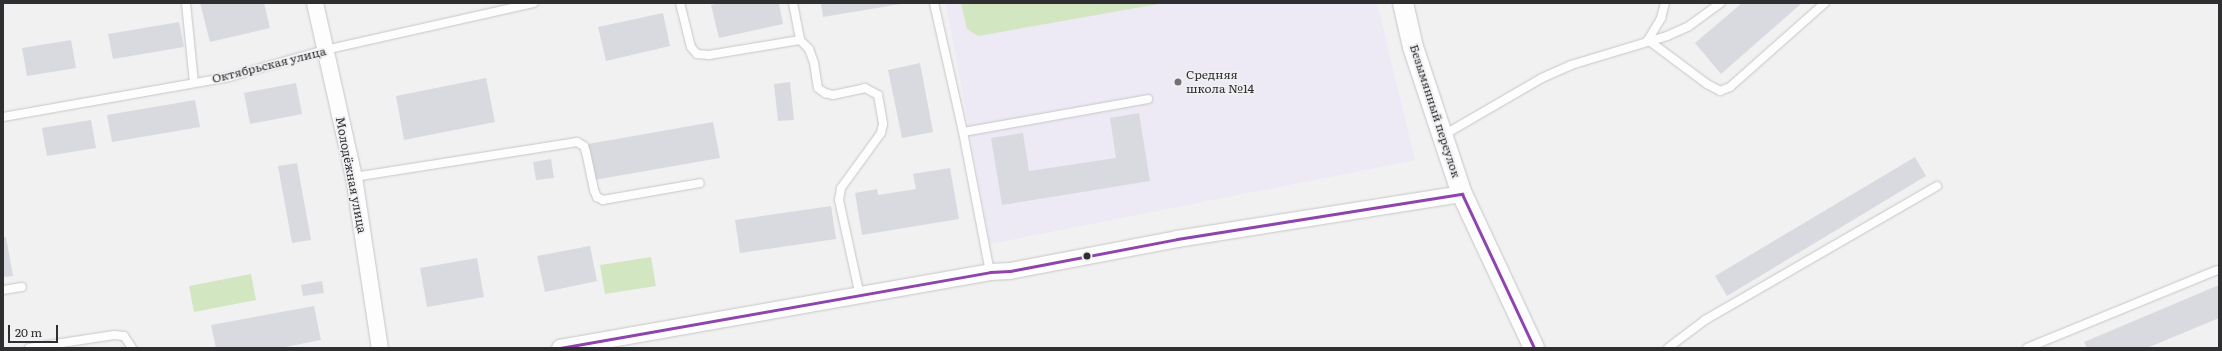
<!DOCTYPE html>
<html>
<head>
<meta charset="utf-8">
<style>
  body { margin:0 }
  #map { position:relative; width:2222px; height:351px; overflow:hidden; background:#f1f1f2; font-family:Literata,serif }
  div>[style] { position:absolute }
  .education>* { inset:0; background:#ede9f5 }
  .green>* { inset:0; background:#d2e6c2 }
  .building>* { inset:0; background:#d9dae0 }
  .roads { filter:drop-shadow(0 0 1px #c6c6c7) drop-shadow(0 0 1px #c6c6c7) }
  .service>* { height:8px; margin:-4px; padding:0 4px; transform-origin:4px; border-radius:4px; background:#fdfdfd }
  .minor>* { height:16px; margin:-8px; padding:0 8px; transform-origin:8px; border-radius:8px; background:#fdfdfd }
  .tertiary>* { height:20px; margin:-10px; padding:0 10px; transform-origin:10px; border-radius:10px; background:#fdfdfd }
  .bus-1>* { height:3px; margin:-1.5px; padding:0 1.5px; transform-origin:1.5px; border-radius:1.5px; background:#8e44ad }
  .dots>* { width:11px; height:11px; translate:-50% -50%; box-sizing:border-box; border:2px solid #f0f0f3; border-radius:50% }
  span { translate:-50% -50%; white-space:nowrap; text-align:center; line-height:1.15; -webkit-text-stroke:3.5px #f0f0f3; paint-order:stroke }
  .street-label { font-size:12px; color:#2f2f31 }
  .poi-label { font-size:12px; color:#2f2f31 }
  .left { translate:0 -50%; text-align:left }
  .frame { position:absolute; inset:0; border:4px solid #2f2f31; pointer-events:none }
  .scale { position:absolute; left:8px; top:325px; width:50px; height:18px; box-sizing:border-box; border:2px solid #2f2f31; border-top:0; padding-left:5px; font-size:12px; line-height:14px; white-space:nowrap; color:#2f2f31; -webkit-text-stroke:3px #f0f0f3; paint-order:stroke }
</style>
</head>
<body>
<div id="map">
  <div class="education">
    <div style="clip-path:polygon(946px 3px,1377px 3px,1415px 160px,990px 244px)"></div>
  </div>
  <div class="green">
    <div style="clip-path:polygon(961px 3px,1164px 3px,978px 36px,967px 29px)"></div>
    <div style="clip-path:polygon(651px 257px,656px 286px,605px 294px,600px 265px)"></div>
    <div style="clip-path:polygon(251px 274px,256px 300px,194px 312px,189px 286px)"></div>
  </div>
  <div class="building">
    <div style="clip-path:polygon(200px 3px,264px 3px,270px 28px,210px 42px)"></div>
    <div style="clip-path:polygon(720px 3px,779px 3px,783px 24px,719px 38px,711px 5px)"></div>
    <div style="clip-path:polygon(821px 3px,901px 3px,901px 4px,823px 17px)"></div>
    <div style="clip-path:polygon(1742px 3px,1802px 3px,1721px 74px,1695px 43px)"></div>
    <div style="clip-path:polygon(663px 13px,670px 46px,606px 61px,598px 27px)"></div>
    <div style="clip-path:polygon(179px 22px,184px 47px,113px 59px,108px 34px)"></div>
    <div style="clip-path:polygon(71px 40px,76px 68px,27px 76px,22px 48px)"></div>
    <div style="clip-path:polygon(920px 63px,933px 132px,902px 138px,888px 70px)"></div>
    <div style="clip-path:polygon(486px 78px,495px 122px,404px 140px,396px 96px)"></div>
    <div style="clip-path:polygon(790px 82px,794px 120px,778px 121px,774px 84px)"></div>
    <div style="clip-path:polygon(296px 83px,302px 114px,250px 124px,244px 93px)"></div>
    <div style="clip-path:polygon(195px 100px,200px 127px,112px 142px,107px 115px)"></div>
    <div style="clip-path:polygon(1139px 113px,1150px 181px,1002px 205px,991px 138px,1023px 133px,1029px 171px,1116px 158px,1110px 118px)"></div>
    <div style="clip-path:polygon(91px 120px,96px 148px,47px 156px,42px 128px)"></div>
    <div style="clip-path:polygon(713px 122px,720px 158px,594px 180px,588px 144px)"></div>
    <div style="clip-path:polygon(1915px 157px,1926px 176px,1727px 296px,1715px 276px)"></div>
    <div style="clip-path:polygon(551px 159px,554px 178px,536px 180px,533px 162px)"></div>
    <div style="clip-path:polygon(297px 163px,311px 240px,292px 243px,278px 166px)"></div>
    <div style="clip-path:polygon(950px 168px,959px 219px,862px 235px,855px 193px,877px 189px,878px 195px,916px 189px,913px 174px)"></div>
    <div style="clip-path:polygon(831px 206px,836px 239px,740px 253px,735px 220px)"></div>
    <div style="clip-path:polygon(3px 237px,6px 237px,13px 276px,3px 277px)"></div>
    <div style="clip-path:polygon(590px 246px,597px 281px,545px 292px,537px 256px)"></div>
    <div style="clip-path:polygon(477px 258px,484px 297px,427px 307px,420px 268px)"></div>
    <div style="clip-path:polygon(322px 281px,324px 293px,303px 296px,301px 285px)"></div>
    <div style="clip-path:polygon(2219px 285px,2219px 318px,2147px 348px,2087px 348px,2084px 342px)"></div>
    <div style="clip-path:polygon(314px 306px,321px 340px,280px 348px,216px 348px,211px 325px)"></div>
  </div>
  <div class="roads">
    <div class="service">
      <div style="left:186px;top:3px;width:80px;rotate:84.3deg"></div>
      <div style="left:680px;top:3px;width:45px;rotate:76deg"></div>
      <div style="left:691px;top:47px;width:9px;rotate:49deg"></div>
      <div style="left:697px;top:54px;width:12px;rotate:5deg"></div>
      <div style="left:709px;top:55px;width:92px;rotate:-9.4deg"></div>
      <div style="left:800px;top:40px;width:13px;rotate:45deg"></div>
      <div style="left:809px;top:49px;width:15px;rotate:70deg"></div>
      <div style="left:814px;top:63px;width:25px;rotate:81deg"></div>
      <div style="left:818px;top:88px;width:9px;rotate:36deg"></div>
      <div style="left:825px;top:93px;width:8px;rotate:14deg"></div>
      <div style="left:833px;top:95px;width:33px;rotate:-12deg"></div>
      <div style="left:865px;top:88px;width:15px;rotate:28deg"></div>
      <div style="left:878px;top:95px;width:29px;rotate:80deg"></div>
      <div style="left:883px;top:124px;width:9px;rotate:103deg"></div>
      <div style="left:881px;top:133px;width:68px;rotate:126deg"></div>
      <div style="left:841px;top:188px;width:12px;rotate:99deg"></div>
      <div style="left:839px;top:200px;width:98px;rotate:77.7deg"></div>
      <div style="left:793px;top:3px;width:38px;rotate:79deg"></div>
      <div style="left:934px;top:3px;width:132px;rotate:77.3deg"></div>
      <div style="left:963px;top:132px;width:143px;rotate:79.1deg"></div>
      <div style="left:1648px;top:40px;width:74px;rotate:36.7deg"></div>
      <div style="left:1707px;top:84px;width:15px;rotate:28deg"></div>
      <div style="left:1720px;top:91px;width:11px;rotate:-22deg"></div>
      <div style="left:1730px;top:87px;width:127px;rotate:-41.5deg"></div>
      <div style="left:1648px;top:40px;width:26px;rotate:-59deg"></div>
      <div style="left:1661px;top:18px;width:16px;rotate:-75deg"></div>
      <div style="left:3px;top:117px;width:230px;rotate:-10deg"></div>
      <div style="left:229px;top:77px;width:100px;rotate:-15.7deg"></div>
      <div style="left:325px;top:50px;width:214px;rotate:-12.7deg"></div>
      <div style="left:963px;top:132px;width:188px;rotate:-10.1deg"></div>
      <div style="left:1442px;top:136px;width:116px;rotate:-30.1deg"></div>
      <div style="left:1542px;top:78px;width:32px;rotate:-24deg"></div>
      <div style="left:1571px;top:65px;width:100px;rotate:-16.8deg"></div>
      <div style="left:1667px;top:36px;width:24px;rotate:-24deg"></div>
      <div style="left:1689px;top:26px;width:39px;rotate:-36deg"></div>
      <div style="left:354px;top:177px;width:226px;rotate:-8.9deg"></div>
      <div style="left:577px;top:142px;width:8px;rotate:30deg"></div>
      <div style="left:584px;top:146px;width:6px;rotate:72deg"></div>
      <div style="left:586px;top:152px;width:39px;rotate:78deg"></div>
      <div style="left:594px;top:190px;width:8px;rotate:67deg"></div>
      <div style="left:597px;top:197px;width:7px;rotate:27deg"></div>
      <div style="left:603px;top:200px;width:98px;rotate:-9.9deg"></div>
      <div style="left:3px;top:290px;width:19px;rotate:-9deg"></div>
      <div style="left:29px;top:348px;width:86px;rotate:-8.7deg"></div>
      <div style="left:114px;top:335px;width:10px;rotate:6deg"></div>
      <div style="left:124px;top:336px;width:14px;rotate:56deg"></div>
      <div style="left:1668px;top:348px;width:46px;rotate:-37.1deg"></div>
      <div style="left:1705px;top:320px;width:268px;rotate:-30deg"></div>
      <div style="left:2027px;top:348px;width:205px;rotate:-22.3deg"></div>
    </div>
    <div class="minor">
      <div style="left:315px;top:3px;width:178px;rotate:77.4deg"></div>
      <div style="left:354px;top:177px;width:173px;rotate:81.4deg"></div>
      <div style="left:560px;top:348px;width:437px;rotate:-10deg"></div>
      <div style="left:990px;top:272px;width:20px;rotate:-3deg"></div>
      <div style="left:1010px;top:271px;width:170px;rotate:-10.8deg"></div>
      <div style="left:1177px;top:239px;width:289px;rotate:-9deg"></div>
    </div>
    <div class="tertiary">
      <div style="left:1403px;top:3px;width:45px;rotate:77.2deg"></div>
      <div style="left:1413px;top:47px;width:155px;rotate:71.6deg"></div>
      <div style="left:1462px;top:194px;width:170px;rotate:64.9deg"></div>
    </div>
  </div>
  <div class="bus-1">
    <div style="left:1462px;top:194px;width:170px;rotate:64.9deg"></div>
    <div style="left:560px;top:348px;width:437px;rotate:-10deg"></div>
    <div style="left:990px;top:272px;width:20px;rotate:-3deg"></div>
    <div style="left:1010px;top:271px;width:170px;rotate:-10.8deg"></div>
    <div style="left:1177px;top:239px;width:289px;rotate:-9deg"></div>
  </div>
  <div class="dots">
    <div style="left:1178px;top:82px;background:#737375"></div>
    <div style="left:1087px;top:256px;background:#2f2f31"></div>
  </div>
  <div class="street-label">
    <span style="left:269px;top:65px;rotate:-14deg">Октябрьская улица</span>
    <span style="left:1435px;top:111px;rotate:72deg">Безымянный переулок</span>
    <span style="left:351px;top:175px;rotate:79deg">Молодёжная улица</span>
  </div>
  <div class="poi-label">
    <span class="left" style="left:1186px;top:82px">Средняя<br>школа №14</span>
  </div>
  <div class="frame"></div>
  <div class="scale">20 m</div>
</div>
</body>
</html>
